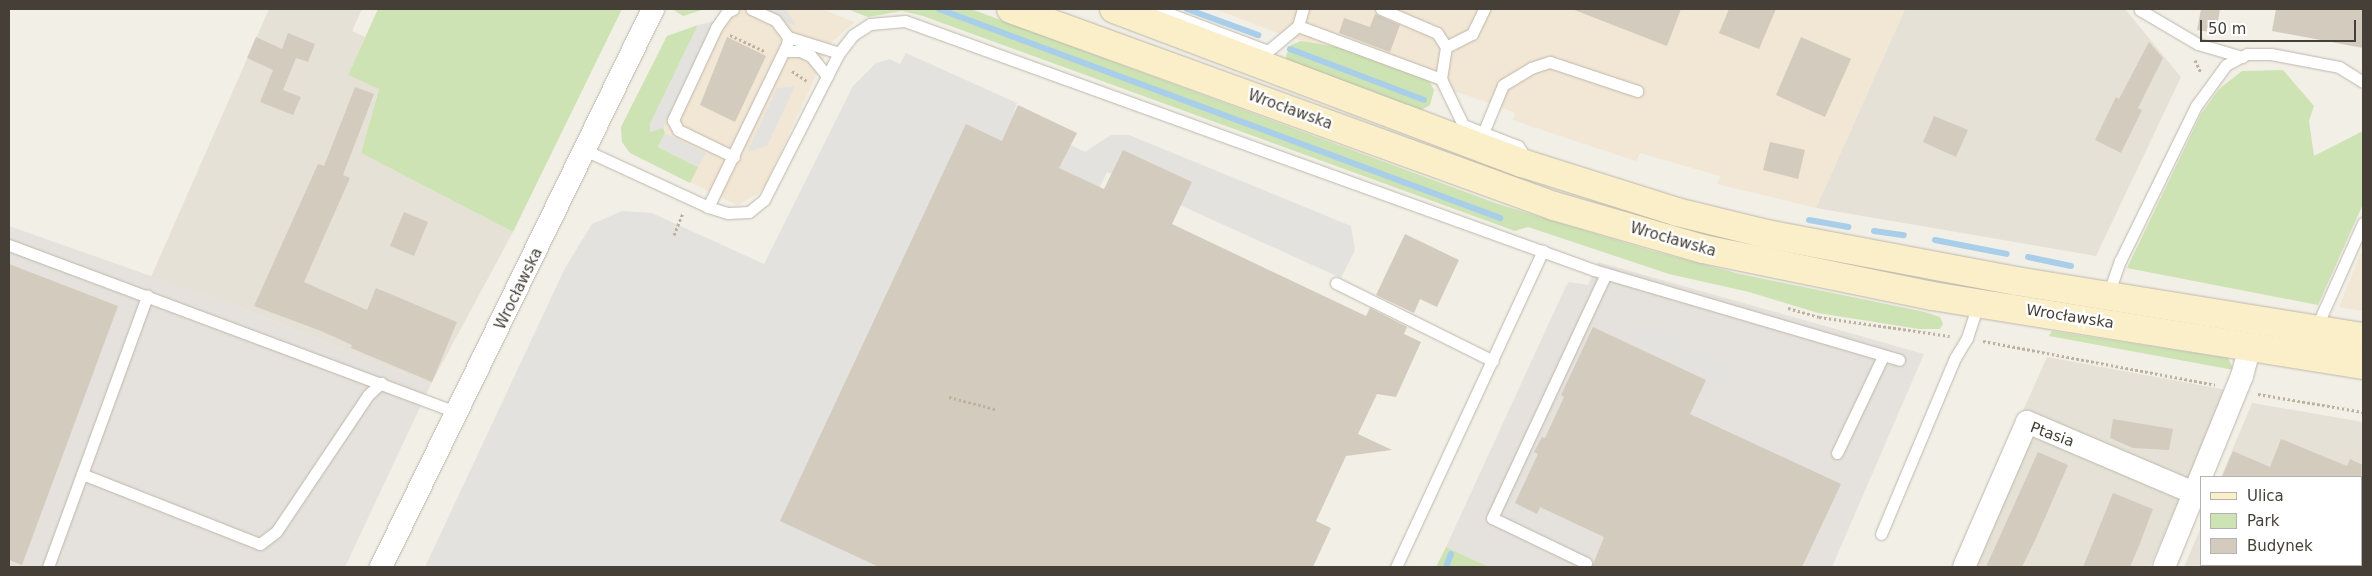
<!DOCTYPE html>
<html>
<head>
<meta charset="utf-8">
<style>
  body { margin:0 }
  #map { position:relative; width:2372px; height:576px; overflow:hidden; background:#f2efe7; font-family:"DejaVu Sans",sans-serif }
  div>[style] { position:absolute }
  .residential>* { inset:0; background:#e6e1d6 }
  .commercial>* { inset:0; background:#f2e6d4 }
  .industrial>* { inset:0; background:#e5e1dc }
  .green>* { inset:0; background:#cde3b3 }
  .parking>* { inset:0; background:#e4e2df }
  .stream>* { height:6px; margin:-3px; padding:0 3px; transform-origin:3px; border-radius:3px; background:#a8ceea }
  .building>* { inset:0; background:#d3cbbe }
  .path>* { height:3px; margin-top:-1.5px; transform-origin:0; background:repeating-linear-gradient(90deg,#bdb29d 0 2.5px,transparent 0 5px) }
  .roads { filter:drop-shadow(0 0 1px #bdb7ab) drop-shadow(0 0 1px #bdb7ab) }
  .service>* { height:11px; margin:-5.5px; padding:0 5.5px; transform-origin:5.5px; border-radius:5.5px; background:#fff }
  .minor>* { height:22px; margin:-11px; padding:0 11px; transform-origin:11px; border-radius:11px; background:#fff }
  .secondary>* { height:28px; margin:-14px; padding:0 14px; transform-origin:14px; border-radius:14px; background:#faefc9 }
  span { translate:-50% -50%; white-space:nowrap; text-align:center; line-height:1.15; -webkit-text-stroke:4.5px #fff; paint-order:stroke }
  .street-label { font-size:15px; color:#453f37 }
  .frame { position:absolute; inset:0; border:10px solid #453f37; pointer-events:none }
  .legend { position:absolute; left:2200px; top:476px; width:162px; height:90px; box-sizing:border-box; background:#fff; border:1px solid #b5b2af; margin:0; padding:6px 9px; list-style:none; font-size:15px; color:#453f37 }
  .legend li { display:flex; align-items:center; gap:10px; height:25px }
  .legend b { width:25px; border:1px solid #b5b2af }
  .scale { position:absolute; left:2200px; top:20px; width:156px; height:22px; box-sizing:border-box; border:2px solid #453f37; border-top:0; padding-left:6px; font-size:15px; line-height:18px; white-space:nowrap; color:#453f37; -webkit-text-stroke:4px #fff; paint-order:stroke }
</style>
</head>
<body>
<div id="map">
  <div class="residential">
    <div style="clip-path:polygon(269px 9px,362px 9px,352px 31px,365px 37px,348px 75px,379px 88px,361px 153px,513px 232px,431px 384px,239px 307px,151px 277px)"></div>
    <div style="clip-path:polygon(1905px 9px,2125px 9px,2181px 77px,2096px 256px,1816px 208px)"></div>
    <div style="clip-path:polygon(2047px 357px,2227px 390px,2150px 567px,1953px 567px)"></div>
    <div style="clip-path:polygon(2252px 403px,2363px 422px,2363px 567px,2184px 567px,2201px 527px,2201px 565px,2361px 565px,2361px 477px,2221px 477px)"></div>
  </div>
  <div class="commercial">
    <div style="clip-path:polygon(721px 9px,821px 9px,855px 22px,831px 43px,766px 184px,758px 194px,737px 205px,630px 153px,622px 142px,621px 127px,667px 36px,715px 21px)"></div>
    <div style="clip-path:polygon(1215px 9px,1905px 9px,1816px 208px,1717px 184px,1720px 176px,1640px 153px,1636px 161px,1513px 120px,1515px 113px,1493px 104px,1278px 33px)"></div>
    <div style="clip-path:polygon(2363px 248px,2363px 311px,2339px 307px)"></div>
  </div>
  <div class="industrial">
    <div style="clip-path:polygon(9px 226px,239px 307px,431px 384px,345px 567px,9px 567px)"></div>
    <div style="clip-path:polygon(1598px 262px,1924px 354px,1832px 567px,1490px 567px,1446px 547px,1566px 286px,1569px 282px,1588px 285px)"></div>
  </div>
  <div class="green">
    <div style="clip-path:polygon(378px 9px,622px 9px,513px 232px,361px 153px,379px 89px,348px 75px)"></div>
    <div style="clip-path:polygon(672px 9px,705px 9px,683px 16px)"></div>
    <div style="clip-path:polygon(847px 9px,971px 9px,1498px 204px,1649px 250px,1740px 274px,1925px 312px,1940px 317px,1943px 324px,1940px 329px,1919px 329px,1818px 313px,1749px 292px,1669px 274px,1528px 227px,1515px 231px,923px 16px,902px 11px,868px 17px)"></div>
    <div style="clip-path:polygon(698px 25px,650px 124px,651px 131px,663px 128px,665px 133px,658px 147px,698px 167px,690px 183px,630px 153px,622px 142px,621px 127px,667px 36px)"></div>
    <div style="clip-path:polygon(1301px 41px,1338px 47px,1429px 81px,1434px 90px,1430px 105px,1418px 112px,1287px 64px,1286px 55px,1291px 45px)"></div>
    <div style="clip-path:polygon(2283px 70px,2314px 106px,2309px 121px,2314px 156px,2363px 131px,2363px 204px,2318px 305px,2127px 268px,2201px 114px,2219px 89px,2242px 71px)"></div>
    <div style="clip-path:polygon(2052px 331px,2228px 358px,2234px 370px,2049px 336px)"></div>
    <div style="clip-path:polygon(1446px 547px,1476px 561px,1490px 567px,1436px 567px)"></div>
  </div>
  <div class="parking">
    <div style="clip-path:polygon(757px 9px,786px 9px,797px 27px)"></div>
    <div style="clip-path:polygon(715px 21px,663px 128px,650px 132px,650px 124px,698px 25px)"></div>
    <div style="clip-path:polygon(906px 53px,1017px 103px,1013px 116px,1085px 152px,1111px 135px,1129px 135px,1351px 226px,1355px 250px,1341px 278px,1107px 172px,919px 567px,425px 567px,565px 268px,592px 224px,622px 211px,652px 213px,764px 264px,853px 86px,876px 63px,890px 59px,900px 64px)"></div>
    <div style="clip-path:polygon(795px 86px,767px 146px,747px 152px,777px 88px)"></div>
    <div style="clip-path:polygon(665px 133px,706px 153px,698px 167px,658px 147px)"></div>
    <div style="clip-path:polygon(1641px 325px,1731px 367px,1724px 383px,1634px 341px)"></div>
  </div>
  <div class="stream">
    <div style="left:939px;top:9px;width:599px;rotate:20.43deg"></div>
    <div style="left:1187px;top:9px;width:76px;rotate:20.1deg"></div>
    <div style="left:1290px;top:49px;width:143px;rotate:20.8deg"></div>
    <div style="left:1809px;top:220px;width:40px;rotate:10deg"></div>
    <div style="left:1874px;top:231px;width:30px;rotate:8deg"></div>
    <div style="left:1935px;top:240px;width:73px;rotate:11deg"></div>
    <div style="left:2028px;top:257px;width:44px;rotate:11.8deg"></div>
    <div style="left:1446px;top:567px;width:14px;rotate:-69deg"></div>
  </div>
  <div class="building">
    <div style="clip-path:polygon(1572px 9px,1681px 9px,1667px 46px)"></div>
    <div style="clip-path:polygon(1729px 9px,1776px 9px,1759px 49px,1719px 33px)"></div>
    <div style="clip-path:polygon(2201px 9px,2220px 9px,2216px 33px,2197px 30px)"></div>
    <div style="clip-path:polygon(2276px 9px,2363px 9px,2363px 48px,2272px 31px)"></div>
    <div style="clip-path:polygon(1375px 14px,1400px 25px,1390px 52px,1339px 33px,1344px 18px,1370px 27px)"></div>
    <div style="clip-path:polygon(288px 33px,315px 44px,308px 62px,296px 58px,283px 90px,301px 97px,293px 115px,260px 102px,273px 70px,247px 58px,256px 37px,282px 49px)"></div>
    <div style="clip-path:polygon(727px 37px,766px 56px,735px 122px,700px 105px)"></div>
    <div style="clip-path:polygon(1801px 37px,1851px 59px,1825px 117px,1776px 95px)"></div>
    <div style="clip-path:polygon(2149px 42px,2163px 58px,2138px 108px,2142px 110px,2121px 153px,2095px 140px,2116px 97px,2119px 99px)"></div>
    <div style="clip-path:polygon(355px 87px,374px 94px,343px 175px,350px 178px,304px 282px,367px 310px,376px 288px,457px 322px,432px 382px,351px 348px,352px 345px,321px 331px,254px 306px,318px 164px,324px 166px)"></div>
    <div style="clip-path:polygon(1018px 105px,1077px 133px,1059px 168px,1104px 189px,1123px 150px,1192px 182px,1172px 224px,1366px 316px,1370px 308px,1407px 327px,1404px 334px,1421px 342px,1396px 397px,1377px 394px,1358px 434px,1392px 450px,1346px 456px,1316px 521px,1331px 528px,1313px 567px,879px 567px,780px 521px,966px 124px,1002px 141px)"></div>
    <div style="clip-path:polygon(1934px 116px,1968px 130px,1956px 157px,1923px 142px)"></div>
    <div style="clip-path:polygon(1770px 142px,1805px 150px,1798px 179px,1763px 170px)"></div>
    <div style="clip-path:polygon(404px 212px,428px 222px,414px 256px,390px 246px)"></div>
    <div style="clip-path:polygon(1405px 234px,1459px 260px,1437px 307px,1420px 299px,1414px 313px,1376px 295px)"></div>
    <div style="clip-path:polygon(9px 264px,118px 306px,22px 565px,9px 560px)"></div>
    <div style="clip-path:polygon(1593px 327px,1706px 380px,1690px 414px,1841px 484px,1802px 567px,1592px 567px,1604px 537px,1540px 507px,1537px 514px,1515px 503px,1538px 454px,1534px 452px,1542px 437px,1545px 438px,1564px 397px,1561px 395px)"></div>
    <div style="clip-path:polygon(2113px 419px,2173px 429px,2169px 450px,2133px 448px,2110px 438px)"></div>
    <div style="clip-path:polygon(2281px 439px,2347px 466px,2350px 459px,2363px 465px,2363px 477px,2222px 477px,2233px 451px,2270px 467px)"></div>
    <div style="clip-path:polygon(2038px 452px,2068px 465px,2037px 536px,2022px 567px,1986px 567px)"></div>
    <div style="clip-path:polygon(2113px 493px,2153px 509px,2139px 546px,2130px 567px,2083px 567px)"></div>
  </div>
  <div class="path">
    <div style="left:730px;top:35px;width:38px;rotate:25deg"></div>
    <div style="left:2195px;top:60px;width:14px;rotate:65deg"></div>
    <div style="left:792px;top:71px;width:18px;rotate:34deg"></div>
    <div style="left:674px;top:235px;width:24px;rotate:-68deg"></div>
    <div style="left:1788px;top:308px;width:32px;rotate:16deg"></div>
    <div style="left:1819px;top:317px;width:132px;rotate:8.3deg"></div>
    <div style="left:1983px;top:341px;width:236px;rotate:10.7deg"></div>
    <div style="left:2258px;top:394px;width:107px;rotate:9.7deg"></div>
    <div style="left:949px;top:397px;width:48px;rotate:14.6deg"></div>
  </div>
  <div class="roads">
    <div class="service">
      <div style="left:733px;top:9px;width:7px;rotate:153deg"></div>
      <div style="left:727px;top:12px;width:19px;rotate:125deg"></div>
      <div style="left:716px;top:28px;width:102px;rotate:115.1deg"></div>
      <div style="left:673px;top:120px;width:11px;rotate:63deg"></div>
      <div style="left:678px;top:130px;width:62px;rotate:25.7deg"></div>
      <div style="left:1157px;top:9px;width:119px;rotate:20.7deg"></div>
      <div style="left:1268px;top:51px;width:39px;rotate:-40deg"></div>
      <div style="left:1298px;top:26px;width:153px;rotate:20.3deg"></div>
      <div style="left:1441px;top:79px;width:51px;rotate:64.4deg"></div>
      <div style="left:1463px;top:125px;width:59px;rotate:20.9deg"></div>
      <div style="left:1518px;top:146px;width:14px;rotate:56deg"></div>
      <div style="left:1381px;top:9px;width:61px;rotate:23.2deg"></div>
      <div style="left:1437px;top:33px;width:17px;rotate:57deg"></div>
      <div style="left:1446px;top:47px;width:32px;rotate:99deg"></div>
      <div style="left:2140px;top:10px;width:67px;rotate:30.4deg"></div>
      <div style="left:2198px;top:44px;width:46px;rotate:16.5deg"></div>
      <div style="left:1298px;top:26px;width:18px;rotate:-74deg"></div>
      <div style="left:788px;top:37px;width:53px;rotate:17.4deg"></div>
      <div style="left:1446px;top:47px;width:29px;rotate:-27deg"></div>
      <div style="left:1472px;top:34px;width:28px;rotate:-64deg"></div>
      <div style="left:785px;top:51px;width:15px"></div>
      <div style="left:800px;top:51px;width:12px;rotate:24deg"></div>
      <div style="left:811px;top:56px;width:26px;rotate:51deg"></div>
      <div style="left:1483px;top:133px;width:52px;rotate:-67.4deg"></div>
      <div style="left:1503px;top:85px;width:33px;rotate:-31deg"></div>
      <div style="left:1531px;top:68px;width:20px;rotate:-18deg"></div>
      <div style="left:1550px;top:62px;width:92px;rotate:18.4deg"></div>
      <div style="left:587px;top:151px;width:133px;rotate:24.8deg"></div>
      <div style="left:708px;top:207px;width:181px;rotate:-64.1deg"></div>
      <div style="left:787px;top:44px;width:7px;rotate:-82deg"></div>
      <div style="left:788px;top:37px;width:21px;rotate:-127deg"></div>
      <div style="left:775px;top:20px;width:26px;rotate:-155deg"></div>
      <div style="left:708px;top:207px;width:21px;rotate:17deg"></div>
      <div style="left:728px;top:213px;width:21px;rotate:-3deg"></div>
      <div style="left:749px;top:212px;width:19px;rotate:-39deg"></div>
      <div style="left:764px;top:200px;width:165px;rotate:-63deg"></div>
      <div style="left:839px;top:53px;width:23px;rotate:-52deg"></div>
      <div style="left:853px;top:35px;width:20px;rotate:-33deg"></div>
      <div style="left:870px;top:24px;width:35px;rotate:-5deg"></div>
      <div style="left:905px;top:21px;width:733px;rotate:19.87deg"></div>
      <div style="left:1594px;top:270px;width:318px;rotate:16.4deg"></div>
      <div style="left:9px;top:245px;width:479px;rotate:20.5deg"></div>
      <div style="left:1336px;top:283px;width:175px;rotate:26.4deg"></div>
      <div style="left:2108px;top:295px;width:36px;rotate:-71deg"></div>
      <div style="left:2120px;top:261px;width:173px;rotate:-63.9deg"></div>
      <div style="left:2196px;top:106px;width:51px;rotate:-53.8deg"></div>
      <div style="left:2226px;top:65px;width:24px;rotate:-28deg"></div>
      <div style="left:2247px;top:54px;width:24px"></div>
      <div style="left:2271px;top:54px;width:69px;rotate:10.8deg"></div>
      <div style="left:2339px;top:67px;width:28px;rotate:32deg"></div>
      <div style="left:2316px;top:328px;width:115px;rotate:-65.9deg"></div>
      <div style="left:1837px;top:453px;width:107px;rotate:-64.6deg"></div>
      <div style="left:82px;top:474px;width:191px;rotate:21.5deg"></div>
      <div style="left:260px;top:544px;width:20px;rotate:-37deg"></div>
      <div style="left:276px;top:532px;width:165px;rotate:-56.1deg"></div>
      <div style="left:368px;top:395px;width:18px;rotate:-43deg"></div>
      <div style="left:1881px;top:534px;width:191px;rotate:-67.2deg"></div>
      <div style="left:1955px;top:358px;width:23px;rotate:-59deg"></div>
      <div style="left:1967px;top:338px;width:36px;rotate:-72deg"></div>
      <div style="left:1586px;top:563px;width:104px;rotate:-154.4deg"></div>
      <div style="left:1492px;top:518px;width:269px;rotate:-65deg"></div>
      <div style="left:48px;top:567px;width:289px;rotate:-69.9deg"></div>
      <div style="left:1396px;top:567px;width:349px;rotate:-65.1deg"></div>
    </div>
    <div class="minor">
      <div style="left:381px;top:567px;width:621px;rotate:-64.01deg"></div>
      <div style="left:1964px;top:567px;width:158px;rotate:-66.5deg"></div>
      <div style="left:2027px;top:422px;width:181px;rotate:23deg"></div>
      <div style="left:2164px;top:567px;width:206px;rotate:-67.8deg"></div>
      <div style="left:2242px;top:376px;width:30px;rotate:-75deg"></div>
    </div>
    <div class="secondary">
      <div style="left:1011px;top:9px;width:578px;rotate:19.94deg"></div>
      <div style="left:1554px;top:206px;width:155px;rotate:16.1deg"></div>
      <div style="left:1703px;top:249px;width:234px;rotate:11.6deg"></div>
      <div style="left:1932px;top:296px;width:436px;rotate:9.1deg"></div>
      <div style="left:1114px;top:9px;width:436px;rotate:20.7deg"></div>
      <div style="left:1522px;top:163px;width:163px;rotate:17.5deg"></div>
      <div style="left:1677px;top:212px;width:93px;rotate:13.7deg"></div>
      <div style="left:1767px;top:234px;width:253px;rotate:10.7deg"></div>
      <div style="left:2016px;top:281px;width:351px;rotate:9.2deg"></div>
    </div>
  </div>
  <div class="street-label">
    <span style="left:1290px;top:110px;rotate:20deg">Wrocławska</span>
    <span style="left:1673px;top:240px;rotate:16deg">Wrocławska</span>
    <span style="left:519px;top:289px;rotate:-64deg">Wrocławska</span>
    <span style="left:2070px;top:317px;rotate:9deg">Wrocławska</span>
    <span style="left:2052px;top:435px;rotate:20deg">Ptasia</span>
  </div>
  <div class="frame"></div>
  <ul class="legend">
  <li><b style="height:6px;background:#faefc9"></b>Ulica</li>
  <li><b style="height:14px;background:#cde3b3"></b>Park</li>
  <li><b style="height:14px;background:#d3cbbe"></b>Budynek</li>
  </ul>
  <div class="scale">50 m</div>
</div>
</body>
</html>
